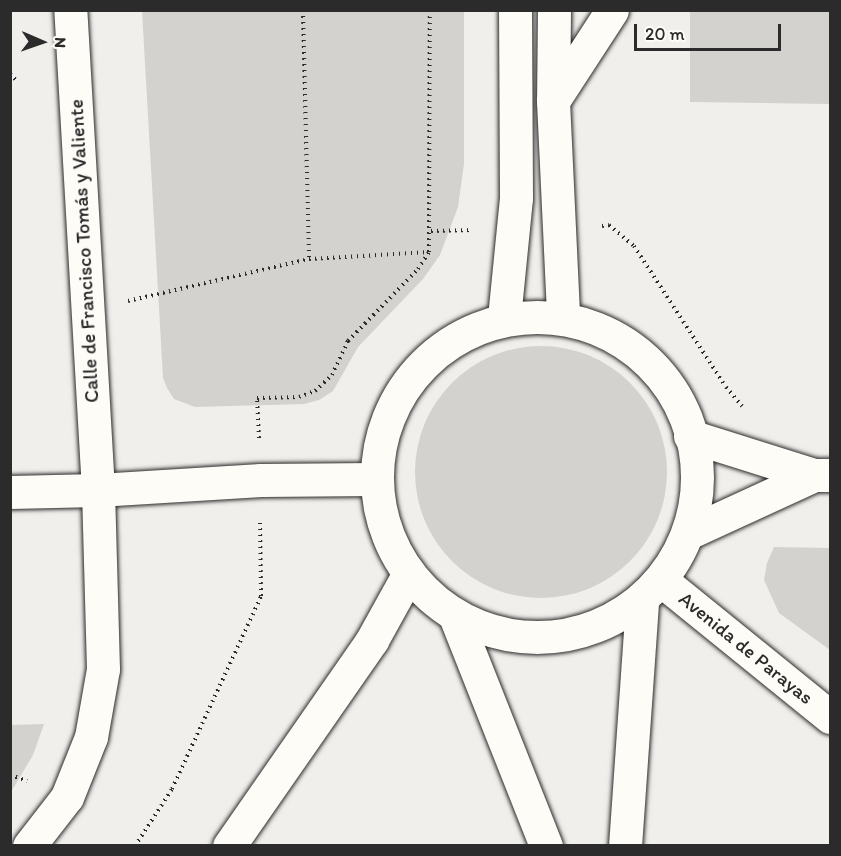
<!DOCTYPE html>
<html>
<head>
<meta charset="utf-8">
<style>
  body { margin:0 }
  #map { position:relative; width:841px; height:856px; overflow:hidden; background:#f0efeb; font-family:Itim,sans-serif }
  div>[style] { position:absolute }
  .green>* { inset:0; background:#d3d2cf }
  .round { border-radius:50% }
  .path>* { height:4px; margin-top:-2px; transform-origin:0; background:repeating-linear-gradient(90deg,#2b2b2b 0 1.5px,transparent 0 6px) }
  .roads { filter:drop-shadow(0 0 2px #2b2b2b) drop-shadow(0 0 2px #2b2b2b) }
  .street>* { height:33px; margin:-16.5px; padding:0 16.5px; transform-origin:16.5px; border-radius:16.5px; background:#fdfcf7 }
  .secondary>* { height:33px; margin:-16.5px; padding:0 16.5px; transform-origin:16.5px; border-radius:16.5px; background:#fdfcf7 }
  .secondary>.ring { margin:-16.5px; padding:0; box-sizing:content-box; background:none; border:33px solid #fdfcf7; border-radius:50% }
  .highway>* { height:33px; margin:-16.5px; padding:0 16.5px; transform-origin:16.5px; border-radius:16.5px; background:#fdfcf7 }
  span { translate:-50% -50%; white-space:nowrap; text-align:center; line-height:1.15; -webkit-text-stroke:4.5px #fdfcf7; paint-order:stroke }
  .street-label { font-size:20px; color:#2b2b2b }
  .frame { position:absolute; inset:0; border:12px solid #2b2b2b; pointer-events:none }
  .north { position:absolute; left:12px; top:12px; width:60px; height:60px; -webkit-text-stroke:4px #fdfcf7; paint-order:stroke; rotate:92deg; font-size:16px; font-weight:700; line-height:24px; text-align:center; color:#2b2b2b }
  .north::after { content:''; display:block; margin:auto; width:21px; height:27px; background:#2b2b2b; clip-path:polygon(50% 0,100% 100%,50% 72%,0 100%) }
  .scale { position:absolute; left:634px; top:24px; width:147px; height:27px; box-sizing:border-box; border:3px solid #2b2b2b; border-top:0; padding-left:8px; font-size:18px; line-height:21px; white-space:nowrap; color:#2b2b2b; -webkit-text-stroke:4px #fdfcf7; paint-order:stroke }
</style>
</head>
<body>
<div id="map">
  <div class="green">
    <div style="clip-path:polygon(142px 11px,464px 11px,464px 164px,458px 207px,440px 255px,423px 279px,358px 347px,333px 391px,319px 400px,304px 404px,195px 407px,174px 399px,167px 388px,163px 378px)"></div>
    <div style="clip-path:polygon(690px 11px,830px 11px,830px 104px,690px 102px)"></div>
    <div class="round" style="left:415px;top:346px;width:252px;height:252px"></div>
    <div style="clip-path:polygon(774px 547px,830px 548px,830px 650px,779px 613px,764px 580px,767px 563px)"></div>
    <div style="clip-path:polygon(44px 724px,33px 755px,11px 792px,11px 725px)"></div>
  </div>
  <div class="path">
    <div style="left:303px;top:10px;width:249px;rotate:88.6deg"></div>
    <div style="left:10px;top:74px;width:10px;rotate:45deg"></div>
    <div style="left:602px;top:226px;width:7px;rotate:-8deg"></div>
    <div style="left:609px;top:225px;width:33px;rotate:40deg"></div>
    <div style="left:634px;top:246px;width:168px;rotate:56.9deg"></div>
    <div style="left:726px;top:387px;width:25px;rotate:50deg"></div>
    <div style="left:431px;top:231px;width:41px;rotate:-1.4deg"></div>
    <div style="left:128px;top:301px;width:186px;rotate:-13.1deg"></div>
    <div style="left:309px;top:259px;width:120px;rotate:-3.3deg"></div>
    <div style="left:259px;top:438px;width:40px;rotate:-92.9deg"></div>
    <div style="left:257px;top:398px;width:42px;rotate:-1.4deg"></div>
    <div style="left:299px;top:397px;width:17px;rotate:-21deg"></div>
    <div style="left:315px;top:391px;width:23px;rotate:-43deg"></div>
    <div style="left:332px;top:375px;width:38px;rotate:-65deg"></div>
    <div style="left:348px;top:341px;width:100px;rotate:-45.8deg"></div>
    <div style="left:418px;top:269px;width:20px;rotate:-57deg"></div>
    <div style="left:429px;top:252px;width:242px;rotate:-89.8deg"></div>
    <div style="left:10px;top:775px;width:18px;rotate:19deg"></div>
    <div style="left:135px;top:846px;width:68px;rotate:-57deg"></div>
    <div style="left:172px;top:789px;width:213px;rotate:-65.2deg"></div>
    <div style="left:261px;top:596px;width:73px;rotate:-90.8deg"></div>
  </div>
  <div class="roads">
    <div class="street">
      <div style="left:553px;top:101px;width:108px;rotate:-57deg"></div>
      <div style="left:10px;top:492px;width:88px;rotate:-1.3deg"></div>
      <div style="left:98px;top:490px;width:163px;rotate:-3.5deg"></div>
      <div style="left:261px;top:480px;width:114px;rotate:-0.5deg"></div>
      <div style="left:661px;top:580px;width:218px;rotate:39deg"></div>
      <div style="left:29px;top:846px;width:62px;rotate:-52.2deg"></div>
      <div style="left:67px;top:797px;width:65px;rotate:-68.2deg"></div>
      <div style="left:91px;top:737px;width:69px;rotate:-80deg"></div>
      <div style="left:103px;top:669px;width:179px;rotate:-91.6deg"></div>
      <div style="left:98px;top:490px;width:481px;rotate:-93.3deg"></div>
    </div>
    <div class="secondary">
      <div style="left:554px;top:10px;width:91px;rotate:90.6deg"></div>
      <div style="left:553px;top:101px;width:216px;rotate:87.3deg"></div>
      <div class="ring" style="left:377px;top:317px;width:287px;height:287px"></div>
      <div style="left:504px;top:318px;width:121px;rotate:-84.3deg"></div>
      <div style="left:516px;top:198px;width:188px;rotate:-90.3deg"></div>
      <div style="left:690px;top:436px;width:130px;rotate:17.5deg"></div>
      <div style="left:814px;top:475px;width:16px"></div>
      <div style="left:688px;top:533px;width:139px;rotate:-24.7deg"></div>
    </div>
    <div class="highway">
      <div style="left:455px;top:616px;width:247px;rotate:68.4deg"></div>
      <div style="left:229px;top:846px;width:251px;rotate:-55.2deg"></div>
      <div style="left:372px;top:640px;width:74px;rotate:-61deg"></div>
      <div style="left:625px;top:846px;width:247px;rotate:-86deg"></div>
    </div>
  </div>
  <div class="street-label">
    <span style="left:84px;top:251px;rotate:-93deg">Calle de Francisco Tomás y Valiente</span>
    <span style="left:746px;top:648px;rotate:39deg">Avenida de Parayas</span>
  </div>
  <div class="frame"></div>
  <div class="north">N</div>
  <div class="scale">20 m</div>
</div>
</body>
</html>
